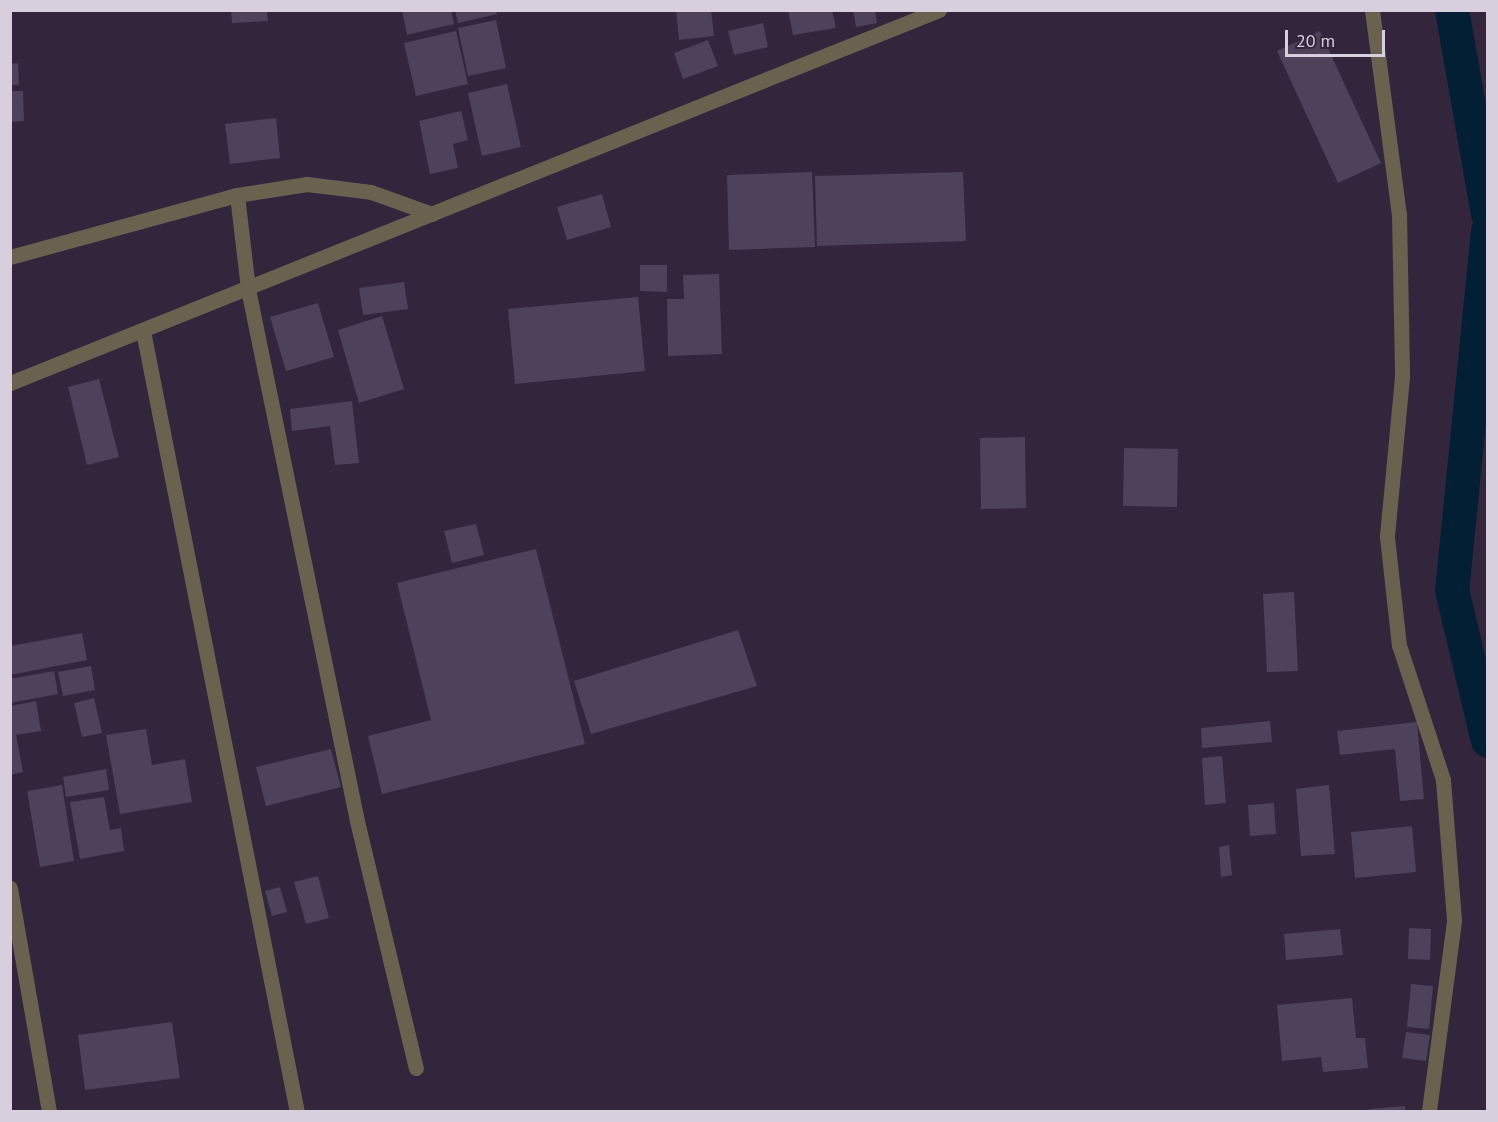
<!DOCTYPE html>
<html>
<head>
<meta charset="utf-8">
<style>
  body { margin:0 }
  #map { position:relative; width:1498px; height:1122px; overflow:hidden; background:#32253c; font-family:"PT Sans",sans-serif }
  div>[style] { position:absolute }
  .canal>* { height:34px; margin:-17px; padding:0 17px; transform-origin:17px; border-radius:17px; background:#021f33 }
  .building>* { inset:0; background:#4e415a }
  .minor>* { height:15px; margin:-7.5px; padding:0 7.5px; transform-origin:7.5px; border-radius:7.5px; background:#6b614f }
  span { translate:-50% -50%; white-space:nowrap; text-align:center; line-height:1.15; -webkit-text-stroke:4.5px #32253c; paint-order:stroke }
  .frame { position:absolute; inset:0; border:12px solid #d7cfde; pointer-events:none }
  .scale { position:absolute; left:1285px; top:30px; width:100px; height:27px; box-sizing:border-box; border:3px solid #d7cfde; border-top:0; padding-left:8px; font-size:18px; line-height:21px; white-space:nowrap; color:#d7cfde; -webkit-text-stroke:4px #32253c; paint-order:stroke }
</style>
</head>
<body>
<div id="map">
  <div class="canal">
    <div style="left:1452px;top:10px;width:207px;rotate:80deg"></div>
    <div style="left:1488px;top:231px;width:361px;rotate:95.7deg"></div>
    <div style="left:1452px;top:590px;width:155px;rotate:76.6deg"></div>
  </div>
  <div class="building">
    <div style="clip-path:polygon(231px 10px,267px 10px,268px 21px,232px 23px)"></div>
    <div style="clip-path:polygon(402px 10px,451px 10px,454px 24px,407px 35px)"></div>
    <div style="clip-path:polygon(455px 10px,496px 10px,497px 14px,458px 23px)"></div>
    <div style="clip-path:polygon(676px 10px,711px 10px,714px 36px,679px 40px)"></div>
    <div style="clip-path:polygon(788px 10px,832px 10px,836px 28px,793px 35px)"></div>
    <div style="clip-path:polygon(853px 10px,875px 10px,877px 23px,856px 27px)"></div>
    <div style="clip-path:polygon(496px 20px,506px 68px,468px 76px,458px 28px)"></div>
    <div style="clip-path:polygon(763px 23px,768px 47px,734px 55px,728px 31px)"></div>
    <div style="clip-path:polygon(456px 31px,468px 84px,416px 96px,404px 43px)"></div>
    <div style="clip-path:polygon(1320px 31px,1381px 163px,1338px 183px,1277px 51px)"></div>
    <div style="clip-path:polygon(708px 40px,718px 66px,683px 79px,674px 53px)"></div>
    <div style="clip-path:polygon(18px 63px,19px 85px,10px 85px,10px 64px)"></div>
    <div style="clip-path:polygon(507px 84px,521px 147px,482px 156px,468px 93px)"></div>
    <div style="clip-path:polygon(10px 91px,23px 91px,24px 121px,10px 122px)"></div>
    <div style="clip-path:polygon(461px 111px,468px 140px,453px 144px,458px 168px,430px 174px,419px 121px)"></div>
    <div style="clip-path:polygon(276px 118px,280px 158px,230px 164px,225px 124px)"></div>
    <div style="clip-path:polygon(812px 172px,815px 247px,729px 250px,727px 175px)"></div>
    <div style="clip-path:polygon(963px 172px,966px 241px,817px 246px,815px 176px)"></div>
    <div style="clip-path:polygon(602px 194px,611px 227px,567px 240px,557px 207px)"></div>
    <div style="clip-path:polygon(640px 265px,667px 265px,667px 292px,640px 291px)"></div>
    <div style="clip-path:polygon(719px 274px,722px 354px,668px 356px,667px 299px,684px 299px,683px 275px)"></div>
    <div style="clip-path:polygon(404px 282px,408px 309px,363px 315px,359px 288px)"></div>
    <div style="clip-path:polygon(638px 297px,645px 371px,515px 384px,508px 309px)"></div>
    <div style="clip-path:polygon(318px 303px,334px 357px,286px 371px,270px 317px)"></div>
    <div style="clip-path:polygon(382px 316px,404px 389px,359px 403px,338px 330px)"></div>
    <div style="clip-path:polygon(99px 379px,119px 457px,87px 465px,68px 387px)"></div>
    <div style="clip-path:polygon(352px 401px,359px 463px,335px 465px,330px 426px,292px 431px,290px 409px)"></div>
    <div style="clip-path:polygon(1025px 437px,1026px 508px,981px 509px,980px 438px)"></div>
    <div style="clip-path:polygon(1124px 448px,1178px 449px,1177px 507px,1123px 506px)"></div>
    <div style="clip-path:polygon(476px 524px,484px 555px,452px 563px,444px 531px)"></div>
    <div style="clip-path:polygon(536px 549px,585px 744px,382px 794px,368px 736px,431px 720px,397px 583px)"></div>
    <div style="clip-path:polygon(1294px 592px,1298px 671px,1267px 672px,1263px 594px)"></div>
    <div style="clip-path:polygon(738px 630px,757px 686px,591px 734px,574px 681px)"></div>
    <div style="clip-path:polygon(82px 633px,87px 660px,10px 675px,10px 646px)"></div>
    <div style="clip-path:polygon(91px 666px,95px 690px,63px 696px,58px 672px)"></div>
    <div style="clip-path:polygon(54px 671px,58px 694px,10px 703px,10px 679px)"></div>
    <div style="clip-path:polygon(94px 698px,102px 733px,82px 737px,74px 703px)"></div>
    <div style="clip-path:polygon(36px 701px,41px 731px,16px 735px,23px 772px,10px 775px,10px 706px)"></div>
    <div style="clip-path:polygon(1270px 721px,1272px 742px,1202px 748px,1201px 728px)"></div>
    <div style="clip-path:polygon(1417px 722px,1424px 799px,1400px 801px,1395px 749px,1340px 755px,1337px 731px)"></div>
    <div style="clip-path:polygon(146px 729px,152px 765px,185px 759px,192px 802px,120px 814px,106px 735px)"></div>
    <div style="clip-path:polygon(331px 749px,341px 787px,266px 806px,256px 767px)"></div>
    <div style="clip-path:polygon(1222px 756px,1226px 803px,1205px 805px,1202px 758px)"></div>
    <div style="clip-path:polygon(106px 769px,109px 790px,66px 797px,63px 777px)"></div>
    <div style="clip-path:polygon(62px 785px,74px 861px,40px 867px,27px 791px)"></div>
    <div style="clip-path:polygon(1329px 785px,1335px 854px,1301px 856px,1296px 789px)"></div>
    <div style="clip-path:polygon(104px 797px,110px 830px,121px 828px,124px 851px,80px 859px,70px 802px)"></div>
    <div style="clip-path:polygon(1274px 803px,1276px 834px,1250px 836px,1248px 805px)"></div>
    <div style="clip-path:polygon(1412px 826px,1416px 872px,1355px 878px,1351px 832px)"></div>
    <div style="clip-path:polygon(1229px 845px,1232px 875px,1221px 877px,1219px 847px)"></div>
    <div style="clip-path:polygon(318px 876px,329px 918px,306px 924px,294px 882px)"></div>
    <div style="clip-path:polygon(280px 887px,287px 912px,272px 916px,265px 891px)"></div>
    <div style="clip-path:polygon(1409px 928px,1431px 929px,1430px 960px,1408px 959px)"></div>
    <div style="clip-path:polygon(1340px 929px,1343px 955px,1286px 960px,1284px 934px)"></div>
    <div style="clip-path:polygon(1411px 984px,1433px 986px,1429px 1029px,1407px 1027px)"></div>
    <div style="clip-path:polygon(1352px 998px,1356px 1038px,1365px 1038px,1368px 1068px,1323px 1072px,1321px 1057px,1282px 1061px,1277px 1005px)"></div>
    <div style="clip-path:polygon(172px 1022px,180px 1078px,85px 1090px,78px 1035px)"></div>
    <div style="clip-path:polygon(1406px 1032px,1430px 1035px,1426px 1061px,1402px 1058px)"></div>
    <div style="clip-path:polygon(1405px 1106px,1405px 1112px,1369px 1112px,1369px 1109px)"></div>
  </div>
  <div class="minor">
    <div style="left:1372px;top:10px;width:206px;rotate:82.5deg"></div>
    <div style="left:1399px;top:214px;width:163px;rotate:88.9deg"></div>
    <div style="left:1402px;top:377px;width:161px;rotate:95.4deg"></div>
    <div style="left:1387px;top:537px;width:109px;rotate:83.7deg"></div>
    <div style="left:1399px;top:645px;width:142px;rotate:71.9deg"></div>
    <div style="left:1443px;top:780px;width:141px;rotate:85.5deg"></div>
    <div style="left:1454px;top:921px;width:193px;rotate:97.5deg"></div>
    <div style="left:237px;top:195px;width:95px;rotate:83.3deg"></div>
    <div style="left:248px;top:289px;width:543px;rotate:78.42deg"></div>
    <div style="left:357px;top:821px;width:254px;rotate:76.6deg"></div>
    <div style="left:10px;top:257px;width:235px;rotate:-15.3deg"></div>
    <div style="left:237px;top:195px;width:71px;rotate:-8.9deg"></div>
    <div style="left:307px;top:184px;width:64px;rotate:7.1deg"></div>
    <div style="left:371px;top:192px;width:65px;rotate:19.8deg"></div>
    <div style="left:143px;top:331px;width:796px;rotate:78.85deg"></div>
    <div style="left:10px;top:383px;width:1001px;rotate:-21.88deg"></div>
    <div style="left:10px;top:888px;width:227px;rotate:80.1deg"></div>
  </div>
  <div class="frame"></div>
  <div class="scale">20 m</div>
</div>
</body>
</html>
